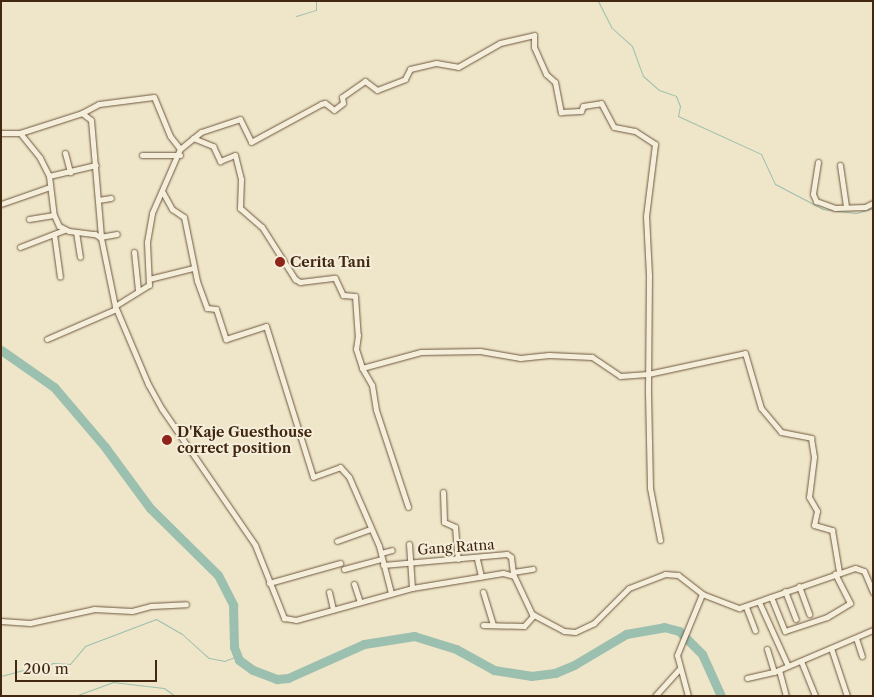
<!DOCTYPE html>
<html>
<head>
<meta charset="utf-8">
<style>
  body { margin:0 }
  #map { position:relative; width:874px; height:697px; overflow:hidden; background:#efe5c8; font-family:"Libre Caslon Text",serif }
  div>[style] { position:absolute }
  .stream>* { height:1px; margin:-0.5px; padding:0 0.5px; transform-origin:0.5px; border-radius:0.5px; background:#9bc0af }
  .river>* { height:9px; margin:-4.5px; padding:0 4.5px; transform-origin:4.5px; border-radius:4.5px; background:#9bc0af }
  .roads { filter:drop-shadow(0 0 1px #6d573e) drop-shadow(0 0 1px #6d573e) }
  .minor>* { height:5px; margin:-2.5px; padding:0 2.5px; transform-origin:2.5px; border-radius:2.5px; background:#f5eedb }
  .dots>* { width:14px; height:14px; translate:-50% -50%; box-sizing:border-box; border:2px solid #f5eedb; border-radius:50% }
  span { translate:-50% -50%; white-space:nowrap; text-align:center; line-height:1.15; -webkit-text-stroke:4px #f5eedb; paint-order:stroke }
  .poi-label { font-size:14px; color:#422810; font-weight:700 }
  .left { translate:0 -50%; text-align:left }
  .street-label { font-size:14px; color:#422810 }
  .frame { position:absolute; inset:0; border:2px solid #422810; pointer-events:none }
  .scale { position:absolute; left:15px; top:660px; width:142px; height:22px; box-sizing:border-box; border:2px solid #422810; border-top:0; padding-left:6px; font-size:15px; line-height:18px; white-space:nowrap; color:#422810; -webkit-text-stroke:4px #f5eedb; paint-order:stroke }
</style>
</head>
<body>
<div id="map">
  <div class="stream">
    <div style="left:598px;top:1px;width:30px;rotate:63deg"></div>
    <div style="left:612px;top:28px;width:27px;rotate:42deg"></div>
    <div style="left:632px;top:46px;width:32px;rotate:70deg"></div>
    <div style="left:643px;top:76px;width:21px;rotate:41deg"></div>
    <div style="left:659px;top:90px;width:18px;rotate:19deg"></div>
    <div style="left:676px;top:96px;width:11px;rotate:68deg"></div>
    <div style="left:680px;top:106px;width:10px;rotate:101deg"></div>
    <div style="left:678px;top:116px;width:91px;rotate:24.6deg"></div>
    <div style="left:761px;top:154px;width:33px;rotate:65deg"></div>
    <div style="left:775px;top:184px;width:54px;rotate:27.5deg"></div>
    <div style="left:823px;top:209px;width:33px;rotate:7deg"></div>
    <div style="left:856px;top:213px;width:18px;rotate:-16deg"></div>
    <div style="left:296px;top:16px;width:21px;rotate:-17deg"></div>
    <div style="left:316px;top:10px;width:9px;rotate:-90deg"></div>
    <div style="left:1px;top:676px;width:23px;rotate:-15deg"></div>
    <div style="left:23px;top:670px;width:16px"></div>
    <div style="left:39px;top:670px;width:16px;rotate:-27deg"></div>
    <div style="left:53px;top:663px;width:17px;rotate:3deg"></div>
    <div style="left:70px;top:664px;width:23px;rotate:-50deg"></div>
    <div style="left:85px;top:646px;width:76px;rotate:-20.8deg"></div>
    <div style="left:156px;top:619px;width:30px;rotate:30deg"></div>
    <div style="left:182px;top:634px;width:36px;rotate:42deg"></div>
    <div style="left:209px;top:658px;width:15px;rotate:11deg"></div>
    <div style="left:224px;top:661px;width:15px;rotate:-20deg"></div>
    <div style="left:75px;top:696px;width:40px;rotate:-20.2deg"></div>
    <div style="left:113px;top:682px;width:51px;rotate:6.7deg"></div>
    <div style="left:164px;top:688px;width:14px;rotate:36deg"></div>
  </div>
  <div class="river">
    <div style="left:1px;top:350px;width:65px;rotate:34.9deg"></div>
    <div style="left:54px;top:387px;width:79px;rotate:49.6deg"></div>
    <div style="left:105px;top:447px;width:76px;rotate:53.6deg"></div>
    <div style="left:150px;top:508px;width:95px;rotate:44.6deg"></div>
    <div style="left:218px;top:575px;width:34px;rotate:63deg"></div>
    <div style="left:233px;top:605px;width:42px;rotate:88.6deg"></div>
    <div style="left:234px;top:647px;width:14px;rotate:69deg"></div>
    <div style="left:239px;top:660px;width:17px;rotate:36deg"></div>
    <div style="left:253px;top:670px;width:26px;rotate:21deg"></div>
    <div style="left:277px;top:679px;width:11px;rotate:-5deg"></div>
    <div style="left:288px;top:678px;width:83px;rotate:-24.1deg"></div>
    <div style="left:364px;top:644px;width:51px;rotate:-9.1deg"></div>
    <div style="left:414px;top:636px;width:44px;rotate:17.2deg"></div>
    <div style="left:456px;top:649px;width:43px;rotate:28.9deg"></div>
    <div style="left:494px;top:670px;width:37px;rotate:9deg"></div>
    <div style="left:531px;top:676px;width:24px;rotate:-7deg"></div>
    <div style="left:555px;top:673px;width:21px;rotate:-23deg"></div>
    <div style="left:574px;top:665px;width:61px;rotate:-30.8deg"></div>
    <div style="left:626px;top:634px;width:39px;rotate:-10deg"></div>
    <div style="left:664px;top:627px;width:16px;rotate:15deg"></div>
    <div style="left:679px;top:631px;width:33px;rotate:45deg"></div>
    <div style="left:702px;top:654px;width:46px;rotate:65.7deg"></div>
  </div>
  <div class="roads">
    <div class="minor">
      <div style="left:82px;top:113px;width:11px;rotate:38deg"></div>
      <div style="left:91px;top:120px;width:116px;rotate:85.1deg"></div>
      <div style="left:1px;top:133px;width:19px"></div>
      <div style="left:20px;top:133px;width:32px;rotate:51deg"></div>
      <div style="left:40px;top:158px;width:20px;rotate:63deg"></div>
      <div style="left:49px;top:176px;width:39px;rotate:83deg"></div>
      <div style="left:54px;top:215px;width:12px;rotate:66deg"></div>
      <div style="left:59px;top:226px;width:11px;rotate:27deg"></div>
      <div style="left:69px;top:231px;width:26px;rotate:7deg"></div>
      <div style="left:95px;top:234px;width:7px;rotate:34deg"></div>
      <div style="left:101px;top:238px;width:69px;rotate:78.4deg"></div>
      <div style="left:115px;top:306px;width:85px;rotate:67.1deg"></div>
      <div style="left:148px;top:384px;width:29px;rotate:61deg"></div>
      <div style="left:162px;top:409px;width:165px;rotate:55.6deg"></div>
      <div style="left:255px;top:545px;width:79px;rotate:68.3deg"></div>
      <div style="left:284px;top:618px;width:12px;rotate:9deg"></div>
      <div style="left:296px;top:620px;width:120px;rotate:-15.4deg"></div>
      <div style="left:412px;top:588px;width:92px;rotate:-9.4deg"></div>
      <div style="left:503px;top:573px;width:11px;rotate:15deg"></div>
      <div style="left:514px;top:576px;width:42px;rotate:64.7deg"></div>
      <div style="left:532px;top:614px;width:36px;rotate:28deg"></div>
      <div style="left:564px;top:631px;width:11px;rotate:5deg"></div>
      <div style="left:575px;top:632px;width:21px;rotate:-25deg"></div>
      <div style="left:594px;top:623px;width:49px;rotate:-45deg"></div>
      <div style="left:629px;top:588px;width:39px;rotate:-21deg"></div>
      <div style="left:665px;top:574px;width:13px;rotate:4deg"></div>
      <div style="left:678px;top:575px;width:31px;rotate:38deg"></div>
      <div style="left:702px;top:594px;width:40px;rotate:21deg"></div>
      <div style="left:739px;top:608px;width:123px;rotate:-19deg"></div>
      <div style="left:855px;top:568px;width:9px;rotate:18deg"></div>
      <div style="left:864px;top:571px;width:23px;rotate:67deg"></div>
      <div style="left:20px;top:133px;width:65px;rotate:-17.9deg"></div>
      <div style="left:82px;top:113px;width:19px;rotate:-28deg"></div>
      <div style="left:99px;top:104px;width:55px;rotate:-7.3deg"></div>
      <div style="left:154px;top:97px;width:42px;rotate:67.7deg"></div>
      <div style="left:170px;top:136px;width:16px;rotate:52deg"></div>
      <div style="left:193px;top:138px;width:22px;rotate:22deg"></div>
      <div style="left:213px;top:146px;width:17px;rotate:65deg"></div>
      <div style="left:220px;top:161px;width:16px;rotate:-22deg"></div>
      <div style="left:235px;top:155px;width:25px;rotate:76deg"></div>
      <div style="left:241px;top:179px;width:29px;rotate:92deg"></div>
      <div style="left:240px;top:208px;width:29px;rotate:41deg"></div>
      <div style="left:262px;top:227px;width:62px;rotate:57.6deg"></div>
      <div style="left:295px;top:279px;width:6px;rotate:31deg"></div>
      <div style="left:300px;top:282px;width:35px;rotate:-7deg"></div>
      <div style="left:335px;top:278px;width:19px;rotate:65deg"></div>
      <div style="left:343px;top:295px;width:12px;rotate:5deg"></div>
      <div style="left:355px;top:296px;width:39px;rotate:86deg"></div>
      <div style="left:358px;top:335px;width:14px;rotate:98deg"></div>
      <div style="left:356px;top:349px;width:20px;rotate:72deg"></div>
      <div style="left:362px;top:368px;width:61px;rotate:-15.2deg"></div>
      <div style="left:421px;top:352px;width:59px;rotate:-1deg"></div>
      <div style="left:480px;top:351px;width:41px;rotate:9.9deg"></div>
      <div style="left:520px;top:358px;width:29px;rotate:-6deg"></div>
      <div style="left:549px;top:355px;width:43px;rotate:2.7deg"></div>
      <div style="left:592px;top:357px;width:34px;rotate:34deg"></div>
      <div style="left:620px;top:376px;width:28px;rotate:-4deg"></div>
      <div style="left:648px;top:374px;width:99px;rotate:-12.2deg"></div>
      <div style="left:745px;top:353px;width:57px;rotate:73.8deg"></div>
      <div style="left:761px;top:408px;width:31px;rotate:50deg"></div>
      <div style="left:781px;top:432px;width:31px;rotate:11deg"></div>
      <div style="left:811px;top:438px;width:19px;rotate:81deg"></div>
      <div style="left:814px;top:457px;width:40px;rotate:97.1deg"></div>
      <div style="left:809px;top:497px;width:16px;rotate:60deg"></div>
      <div style="left:817px;top:511px;width:14px;rotate:102deg"></div>
      <div style="left:814px;top:525px;width:19px;rotate:16deg"></div>
      <div style="left:832px;top:530px;width:43px;rotate:80.5deg"></div>
      <div style="left:65px;top:153px;width:20px;rotate:75deg"></div>
      <div style="left:142px;top:155px;width:38px"></div>
      <div style="left:818px;top:162px;width:32px;rotate:99deg"></div>
      <div style="left:813px;top:194px;width:8px;rotate:67deg"></div>
      <div style="left:816px;top:201px;width:20px;rotate:20deg"></div>
      <div style="left:835px;top:208px;width:30px;rotate:-2deg"></div>
      <div style="left:865px;top:207px;width:9px;rotate:-27deg"></div>
      <div style="left:840px;top:165px;width:41px;rotate:81.7deg"></div>
      <div style="left:49px;top:176px;width:48px;rotate:-13.2deg"></div>
      <div style="left:162px;top:191px;width:21px;rotate:61deg"></div>
      <div style="left:172px;top:209px;width:14px;rotate:34deg"></div>
      <div style="left:184px;top:217px;width:65px;rotate:78.5deg"></div>
      <div style="left:197px;top:281px;width:29px;rotate:70deg"></div>
      <div style="left:207px;top:308px;width:9px;rotate:6deg"></div>
      <div style="left:216px;top:309px;width:32px;rotate:72deg"></div>
      <div style="left:226px;top:339px;width:42px;rotate:-18deg"></div>
      <div style="left:266px;top:326px;width:158px;rotate:72.7deg"></div>
      <div style="left:313px;top:477px;width:29px;rotate:-20deg"></div>
      <div style="left:340px;top:467px;width:13px;rotate:48deg"></div>
      <div style="left:349px;top:477px;width:75px;rotate:66.5deg"></div>
      <div style="left:379px;top:546px;width:49px;rotate:75.7deg"></div>
      <div style="left:98px;top:200px;width:13px;rotate:-9deg"></div>
      <div style="left:1px;top:204px;width:52px;rotate:-19.1deg"></div>
      <div style="left:29px;top:219px;width:25px;rotate:-9deg"></div>
      <div style="left:76px;top:232px;width:25px;rotate:81deg"></div>
      <div style="left:54px;top:234px;width:43px;rotate:82.1deg"></div>
      <div style="left:100px;top:237px;width:17px;rotate:-10deg"></div>
      <div style="left:20px;top:247px;width:47px;rotate:-21.1deg"></div>
      <div style="left:134px;top:252px;width:39px;rotate:84deg"></div>
      <div style="left:149px;top:279px;width:45px;rotate:-14deg"></div>
      <div style="left:115px;top:306px;width:40px;rotate:-32deg"></div>
      <div style="left:149px;top:285px;width:43px;rotate:-92.7deg"></div>
      <div style="left:147px;top:242px;width:29px;rotate:-80deg"></div>
      <div style="left:152px;top:213px;width:70px;rotate:-66.4deg"></div>
      <div style="left:180px;top:149px;width:27px;rotate:-39deg"></div>
      <div style="left:201px;top:132px;width:41px;rotate:-18.4deg"></div>
      <div style="left:240px;top:119px;width:25px;rotate:64deg"></div>
      <div style="left:251px;top:142px;width:80px;rotate:-28.5deg"></div>
      <div style="left:321px;top:104px;width:4px;rotate:-14deg"></div>
      <div style="left:325px;top:103px;width:11px;rotate:38deg"></div>
      <div style="left:334px;top:110px;width:11px;rotate:-38deg"></div>
      <div style="left:343px;top:103px;width:6px;rotate:-99deg"></div>
      <div style="left:342px;top:97px;width:28px;rotate:-35deg"></div>
      <div style="left:365px;top:81px;width:15px;rotate:37deg"></div>
      <div style="left:377px;top:90px;width:30px;rotate:-21deg"></div>
      <div style="left:405px;top:79px;width:11px;rotate:-63deg"></div>
      <div style="left:410px;top:69px;width:27px;rotate:-13deg"></div>
      <div style="left:436px;top:63px;width:22px;rotate:10deg"></div>
      <div style="left:458px;top:67px;width:48px;rotate:-29.7deg"></div>
      <div style="left:500px;top:43px;width:35px;rotate:-13deg"></div>
      <div style="left:534px;top:35px;width:12px;rotate:90deg"></div>
      <div style="left:534px;top:47px;width:30px;rotate:66deg"></div>
      <div style="left:546px;top:74px;width:12px;rotate:42deg"></div>
      <div style="left:555px;top:82px;width:31px;rotate:79deg"></div>
      <div style="left:561px;top:112px;width:20px;rotate:-3deg"></div>
      <div style="left:581px;top:111px;width:5px;rotate:-68deg"></div>
      <div style="left:583px;top:106px;width:18px;rotate:-9deg"></div>
      <div style="left:601px;top:103px;width:27px;rotate:62deg"></div>
      <div style="left:614px;top:127px;width:21px;rotate:11deg"></div>
      <div style="left:635px;top:131px;width:24px;rotate:33deg"></div>
      <div style="left:655px;top:144px;width:73px;rotate:97.1deg"></div>
      <div style="left:646px;top:216px;width:59px;rotate:87.1deg"></div>
      <div style="left:649px;top:275px;width:117px;rotate:90.5deg"></div>
      <div style="left:648px;top:392px;width:96px;rotate:88.8deg"></div>
      <div style="left:650px;top:488px;width:53px;rotate:79.1deg"></div>
      <div style="left:47px;top:339px;width:75px;rotate:-23.5deg"></div>
      <div style="left:362px;top:368px;width:20px;rotate:60deg"></div>
      <div style="left:372px;top:385px;width:25px;rotate:81deg"></div>
      <div style="left:376px;top:410px;width:102px;rotate:71.7deg"></div>
      <div style="left:443px;top:492px;width:30px;rotate:88deg"></div>
      <div style="left:444px;top:522px;width:12px;rotate:24deg"></div>
      <div style="left:455px;top:527px;width:32px;rotate:85deg"></div>
      <div style="left:337px;top:541px;width:35px;rotate:-20deg"></div>
      <div style="left:409px;top:544px;width:44px;rotate:86.1deg"></div>
      <div style="left:381px;top:553px;width:11px;rotate:-15deg"></div>
      <div style="left:477px;top:559px;width:18px;rotate:77deg"></div>
      <div style="left:383px;top:565px;width:124px;rotate:-5.1deg"></div>
      <div style="left:507px;top:554px;width:5px;rotate:37deg"></div>
      <div style="left:511px;top:557px;width:17px;rotate:83deg"></div>
      <div style="left:344px;top:569px;width:39px;rotate:-15deg"></div>
      <div style="left:513px;top:572px;width:20px;rotate:-9deg"></div>
      <div style="left:269px;top:583px;width:74px;rotate:-15.7deg"></div>
      <div style="left:354px;top:584px;width:19px;rotate:72deg"></div>
      <div style="left:799px;top:586px;width:30px;rotate:70deg"></div>
      <div style="left:785px;top:591px;width:30px;rotate:69deg"></div>
      <div style="left:329px;top:592px;width:18px;rotate:77deg"></div>
      <div style="left:483px;top:592px;width:34px;rotate:73deg"></div>
      <div style="left:771px;top:597px;width:37px;rotate:68deg"></div>
      <div style="left:785px;top:631px;width:44px;rotate:-18.4deg"></div>
      <div style="left:827px;top:617px;width:27px;rotate:-31deg"></div>
      <div style="left:850px;top:603px;width:33px;rotate:-117deg"></div>
      <div style="left:759px;top:602px;width:70px;rotate:65.6deg"></div>
      <div style="left:746px;top:607px;width:25px;rotate:69deg"></div>
      <div style="left:1px;top:621px;width:29px;rotate:4deg"></div>
      <div style="left:30px;top:623px;width:66px;rotate:-12.3deg"></div>
      <div style="left:94px;top:609px;width:38px;rotate:3deg"></div>
      <div style="left:132px;top:611px;width:20px;rotate:-15deg"></div>
      <div style="left:151px;top:606px;width:35px;rotate:-3deg"></div>
      <div style="left:483px;top:625px;width:41px;rotate:1.4deg"></div>
      <div style="left:524px;top:626px;width:15px;rotate:-48deg"></div>
      <div style="left:856px;top:638px;width:19px;rotate:72deg"></div>
      <div style="left:831px;top:648px;width:51px;rotate:71.6deg"></div>
      <div style="left:767px;top:649px;width:24px;rotate:73deg"></div>
      <div style="left:801px;top:661px;width:38px;rotate:68deg"></div>
      <div style="left:779px;top:670px;width:27px;rotate:75deg"></div>
      <div style="left:747px;top:678px;width:28px;rotate:-13deg"></div>
      <div style="left:774px;top:672px;width:108px;rotate:-23deg"></div>
      <div style="left:655px;top:696px;width:36px;rotate:-48deg"></div>
      <div style="left:688px;top:696px;width:42px;rotate:-105deg"></div>
      <div style="left:677px;top:655px;width:66px;rotate:-67.7deg"></div>
    </div>
  </div>
  <div class="dots">
    <div style="left:280px;top:262px;background:#8f2418"></div>
    <div style="left:167px;top:440px;background:#8f2418"></div>
  </div>
  <div class="poi-label">
    <span class="left" style="left:290px;top:262px">Cerita Tani</span>
    <span class="left" style="left:177px;top:440px">D'Kaje Guesthouse<br>correct position</span>
  </div>
  <div class="street-label">
    <span style="left:456px;top:547px;rotate:-4deg">Gang Ratna</span>
  </div>
  <div class="frame"></div>
  <div class="scale">200 m</div>
</div>
</body>
</html>
